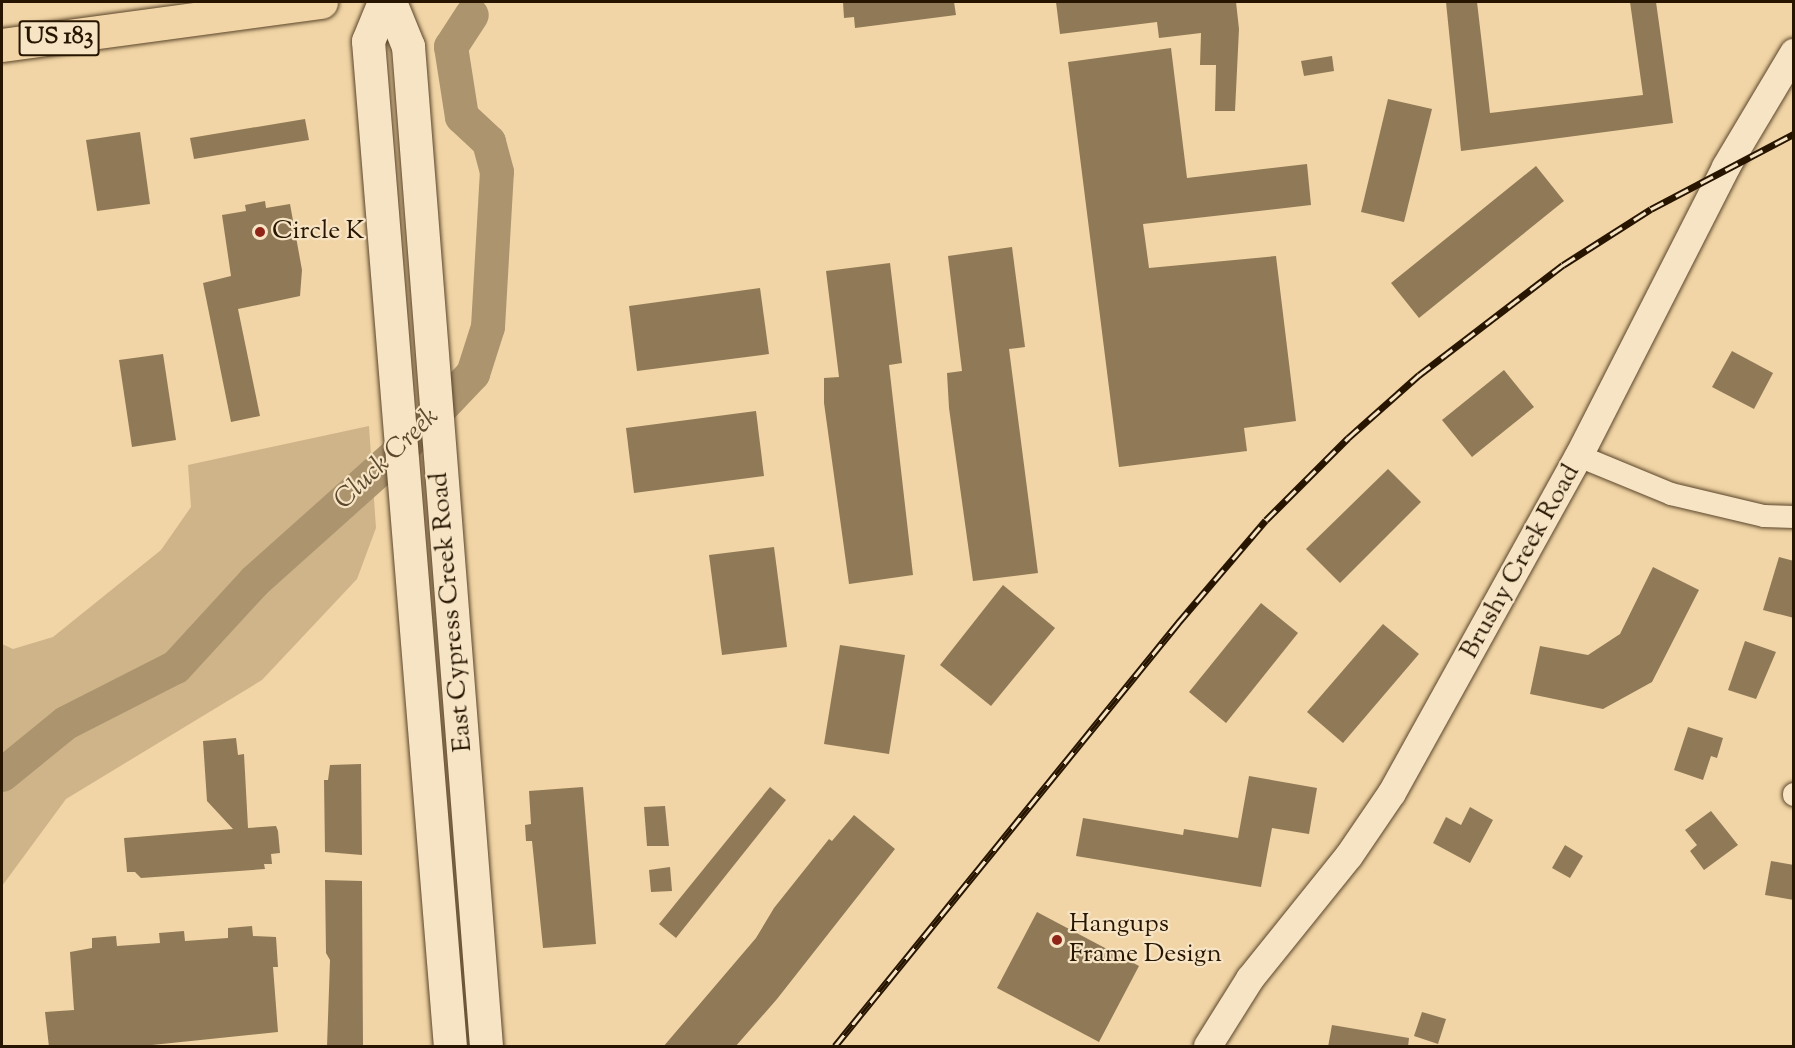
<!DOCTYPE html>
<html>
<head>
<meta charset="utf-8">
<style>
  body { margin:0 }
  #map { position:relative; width:1795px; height:1048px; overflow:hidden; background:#f1d5a6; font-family:"Sorts Mill Goudy",serif }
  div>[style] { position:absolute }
  .green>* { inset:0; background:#cfb48a }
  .river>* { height:34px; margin:-17px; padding:0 17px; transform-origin:17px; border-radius:17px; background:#ac946e }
  .building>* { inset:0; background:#907956 }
  .roads { filter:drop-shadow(0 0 2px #5a452a) drop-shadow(0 0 2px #5a452a) }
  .minor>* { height:22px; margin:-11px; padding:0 11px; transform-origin:11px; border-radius:11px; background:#f6e4c5 }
  .tertiary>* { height:28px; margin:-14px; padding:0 14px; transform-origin:14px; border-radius:14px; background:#f6e4c5 }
  .secondary>* { height:33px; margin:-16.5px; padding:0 16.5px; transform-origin:16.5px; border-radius:16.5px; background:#f6e4c5 }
  .primary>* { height:33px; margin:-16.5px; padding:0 16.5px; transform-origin:16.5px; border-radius:16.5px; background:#f1d5a6 }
  .rail>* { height:7px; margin-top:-3.5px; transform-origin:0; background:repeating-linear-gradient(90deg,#f6e4c5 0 14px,#271500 0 28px); box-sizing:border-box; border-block:2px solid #271500 }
  .dots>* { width:16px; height:16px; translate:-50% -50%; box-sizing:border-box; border:3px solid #f6e4c5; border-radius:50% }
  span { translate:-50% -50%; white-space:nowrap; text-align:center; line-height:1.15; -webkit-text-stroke:4.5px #f6e4c5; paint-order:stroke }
  .shield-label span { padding:2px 4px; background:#f6e4c5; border:2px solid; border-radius:4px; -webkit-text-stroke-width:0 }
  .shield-label { font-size:24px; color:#271500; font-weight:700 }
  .poi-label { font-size:26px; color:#271500 }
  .left { translate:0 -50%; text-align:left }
  .street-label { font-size:26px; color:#271500 }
  .water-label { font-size:27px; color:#5c482c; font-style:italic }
  .frame { position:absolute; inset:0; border:3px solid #271500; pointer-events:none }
</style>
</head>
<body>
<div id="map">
  <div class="green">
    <div style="clip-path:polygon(369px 426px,376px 528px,357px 579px,262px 680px,66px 799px,2px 886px,2px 644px,13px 649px,53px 637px,161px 550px,191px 507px,188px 465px)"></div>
  </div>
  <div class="river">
    <div style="left:2px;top:775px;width:82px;rotate:-39.1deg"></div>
    <div style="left:66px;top:723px;width:123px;rotate:-27deg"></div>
    <div style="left:176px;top:667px;width:117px;rotate:-47.4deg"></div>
    <div style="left:255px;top:581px;width:189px;rotate:-41.8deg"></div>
    <div style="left:396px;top:455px;width:112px;rotate:-46.5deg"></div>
    <div style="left:473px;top:374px;width:49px;rotate:-72.3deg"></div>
    <div style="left:488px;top:327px;width:155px;rotate:-86.7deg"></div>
    <div style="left:497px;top:172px;width:31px;rotate:-105deg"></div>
    <div style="left:489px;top:142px;width:37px;rotate:-137deg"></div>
    <div style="left:462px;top:117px;width:71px;rotate:-98.9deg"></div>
    <div style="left:451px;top:47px;width:38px;rotate:-57deg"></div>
  </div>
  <div class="building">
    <div style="clip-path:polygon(843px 2px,954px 2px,956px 15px,855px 28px,854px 17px,844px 18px)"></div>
    <div style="clip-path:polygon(1056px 2px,1236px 2px,1239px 29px,1235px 111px,1215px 111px,1216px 65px,1200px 65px,1201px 33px,1159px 38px,1157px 22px,1060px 34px)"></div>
    <div style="clip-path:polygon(1446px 2px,1477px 2px,1490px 113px,1643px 95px,1630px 2px,1656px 2px,1673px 123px,1461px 151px)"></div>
    <div style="clip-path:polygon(1171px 48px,1187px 178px,1307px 164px,1311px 205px,1143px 224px,1149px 268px,1276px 256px,1296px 421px,1244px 428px,1247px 451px,1119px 467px,1068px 62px)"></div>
    <div style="clip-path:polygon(1332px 56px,1334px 71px,1304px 76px,1301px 61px)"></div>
    <div style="clip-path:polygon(1388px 99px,1432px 109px,1404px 222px,1361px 212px)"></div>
    <div style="clip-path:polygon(305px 119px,309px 140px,194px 159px,190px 138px)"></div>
    <div style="clip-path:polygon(140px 132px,150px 204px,97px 211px,86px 140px)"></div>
    <div style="clip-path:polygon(1536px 166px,1564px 201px,1419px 318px,1391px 283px)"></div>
    <div style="clip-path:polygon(265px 201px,266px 208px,290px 204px,302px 270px,300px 296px,238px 309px,260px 416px,231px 422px,203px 283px,231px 276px,222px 215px,246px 211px,245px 205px)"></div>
    <div style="clip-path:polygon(1012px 247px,1025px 347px,1009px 349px,1038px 573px,973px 581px,949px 408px,947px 373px,962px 371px,948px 256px)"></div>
    <div style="clip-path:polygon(890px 263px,902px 363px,889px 365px,913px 575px,849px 584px,824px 403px,824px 378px,839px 377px,826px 271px)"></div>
    <div style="clip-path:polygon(760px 288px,769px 354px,637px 371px,629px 306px)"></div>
    <div style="clip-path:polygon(1732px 351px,1773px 373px,1754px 409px,1712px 387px)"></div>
    <div style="clip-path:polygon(163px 354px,176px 440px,132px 447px,119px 360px)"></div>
    <div style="clip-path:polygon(1504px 370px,1534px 407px,1472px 457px,1442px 420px)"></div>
    <div style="clip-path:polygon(756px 411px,764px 476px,634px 493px,626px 428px)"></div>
    <div style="clip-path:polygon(1388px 469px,1421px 502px,1340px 583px,1306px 549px)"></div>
    <div style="clip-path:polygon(774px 547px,787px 647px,722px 655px,709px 555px)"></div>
    <div style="clip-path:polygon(1779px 557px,1794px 561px,1794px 618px,1763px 610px)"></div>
    <div style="clip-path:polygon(1653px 567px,1699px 590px,1652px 682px,1603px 709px,1530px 694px,1540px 646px,1588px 655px,1620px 634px)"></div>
    <div style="clip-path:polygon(1003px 585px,1055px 628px,991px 706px,940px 665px)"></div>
    <div style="clip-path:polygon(1261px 603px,1298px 633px,1226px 723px,1189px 692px)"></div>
    <div style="clip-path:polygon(1383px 624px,1419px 654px,1343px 743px,1307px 712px)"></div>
    <div style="clip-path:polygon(1745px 641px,1776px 652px,1756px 699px,1728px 690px)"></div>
    <div style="clip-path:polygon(840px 645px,905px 655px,889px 754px,824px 744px)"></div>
    <div style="clip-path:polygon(1688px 727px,1723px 738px,1717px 758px,1711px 756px,1703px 780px,1674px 770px)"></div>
    <div style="clip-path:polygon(236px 738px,238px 755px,244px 754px,248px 828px,276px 826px,278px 831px,280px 853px,271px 854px,272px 864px,264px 864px,265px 869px,141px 878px,135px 872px,127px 872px,124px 838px,233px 829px,207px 801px,203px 741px)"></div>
    <div style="clip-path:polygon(361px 764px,362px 855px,325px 852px,324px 780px,328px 780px,330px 765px)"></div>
    <div style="clip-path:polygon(1249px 776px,1317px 788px,1309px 834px,1272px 828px,1261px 887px,1076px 856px,1083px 818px,1183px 835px,1184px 829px,1238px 838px)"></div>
    <div style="clip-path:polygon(583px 787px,596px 944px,543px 948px,532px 841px,526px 841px,525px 825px,531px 824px,529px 791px)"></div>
    <div style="clip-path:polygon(770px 787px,786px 800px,676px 938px,659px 924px)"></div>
    <div style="clip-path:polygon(665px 806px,669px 846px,647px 846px,644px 807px)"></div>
    <div style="clip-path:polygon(1470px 807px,1493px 820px,1470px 863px,1433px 843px,1446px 817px,1461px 825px)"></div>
    <div style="clip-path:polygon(1711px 811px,1738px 845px,1704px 870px,1690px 851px,1697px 845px,1685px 830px)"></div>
    <div style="clip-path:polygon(854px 815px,895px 849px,777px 999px,735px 1047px,663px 1047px,756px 938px,774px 908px,829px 839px,832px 841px)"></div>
    <div style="clip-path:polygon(1565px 845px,1583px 856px,1570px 878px,1552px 868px)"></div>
    <div style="clip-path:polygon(1771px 861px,1794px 865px,1794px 900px,1765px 895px)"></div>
    <div style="clip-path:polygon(670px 867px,672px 891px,651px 892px,649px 870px)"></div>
    <div style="clip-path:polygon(325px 880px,362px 881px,363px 1047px,327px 1047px,330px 960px,326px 953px)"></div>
    <div style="clip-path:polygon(1037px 912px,1139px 966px,1099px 1042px,997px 988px)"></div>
    <div style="clip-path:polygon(252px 926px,253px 936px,276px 937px,278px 967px,273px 967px,278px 1032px,152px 1045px,49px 1047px,45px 1012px,74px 1010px,70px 952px,92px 948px,92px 938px,116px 936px,117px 946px,160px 943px,159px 933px,184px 931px,185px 941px,228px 938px,228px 928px)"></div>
    <div style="clip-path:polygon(1422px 1012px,1446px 1019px,1438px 1044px,1414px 1036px)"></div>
    <div style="clip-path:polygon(1332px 1025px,1409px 1038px,1408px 1047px,1328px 1047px)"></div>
  </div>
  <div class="roads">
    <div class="minor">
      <div style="left:1579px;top:456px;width:100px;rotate:22.4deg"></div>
      <div style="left:1671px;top:494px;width:96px;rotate:13.3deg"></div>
      <div style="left:1764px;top:516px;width:30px;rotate:2deg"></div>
      <div style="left:1794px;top:794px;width:1px;rotate:90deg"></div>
    </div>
    <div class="tertiary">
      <div style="left:1208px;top:1046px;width:79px;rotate:-57.9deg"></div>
      <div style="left:1250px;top:979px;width:158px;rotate:-51.2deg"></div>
      <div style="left:1349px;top:856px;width:76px;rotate:-55.7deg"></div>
      <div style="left:1392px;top:793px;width:385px;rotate:-61deg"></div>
      <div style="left:1579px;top:456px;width:324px;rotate:-63deg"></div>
      <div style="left:1726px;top:167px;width:133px;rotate:-59.2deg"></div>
    </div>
    <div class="secondary">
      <div style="left:384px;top:2px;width:42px;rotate:112.3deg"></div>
      <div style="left:368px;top:41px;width:1008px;rotate:85.34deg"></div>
      <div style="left:390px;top:2px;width:48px;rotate:67.8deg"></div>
      <div style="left:408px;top:46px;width:1003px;rotate:85.54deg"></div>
    </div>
    <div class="primary">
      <div style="left:2px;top:45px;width:322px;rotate:-7.7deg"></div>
    </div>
  </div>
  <div class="rail">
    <div style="left:835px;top:1046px;width:545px;rotate:-50.96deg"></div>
    <div style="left:1178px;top:623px;width:135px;rotate:-49.5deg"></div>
    <div style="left:1266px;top:520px;width:116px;rotate:-45deg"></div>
    <div style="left:1348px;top:438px;width:95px;rotate:-41.6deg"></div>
    <div style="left:1419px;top:375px;width:181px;rotate:-37.4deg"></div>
    <div style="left:1563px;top:265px;width:104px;rotate:-32.5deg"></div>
    <div style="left:1651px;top:209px;width:161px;rotate:-27.7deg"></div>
  </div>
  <div class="dots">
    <div style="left:260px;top:232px;background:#8f2418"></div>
    <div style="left:1057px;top:940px;background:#8f2418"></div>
  </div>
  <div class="shield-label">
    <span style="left:59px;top:38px">US 183</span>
  </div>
  <div class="poi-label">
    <span class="left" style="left:272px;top:232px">Circle K</span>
    <span class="left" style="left:1069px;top:940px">Hangups<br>Frame Design</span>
  </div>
  <div class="street-label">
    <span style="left:1521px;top:562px;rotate:-61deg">Brushy Creek Road</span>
    <span style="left:452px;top:612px;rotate:-95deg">East Cypress Creek Road</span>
  </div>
  <div class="water-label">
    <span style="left:387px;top:459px;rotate:-44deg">Cluck Creek</span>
  </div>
  <div class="frame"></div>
</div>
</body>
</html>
